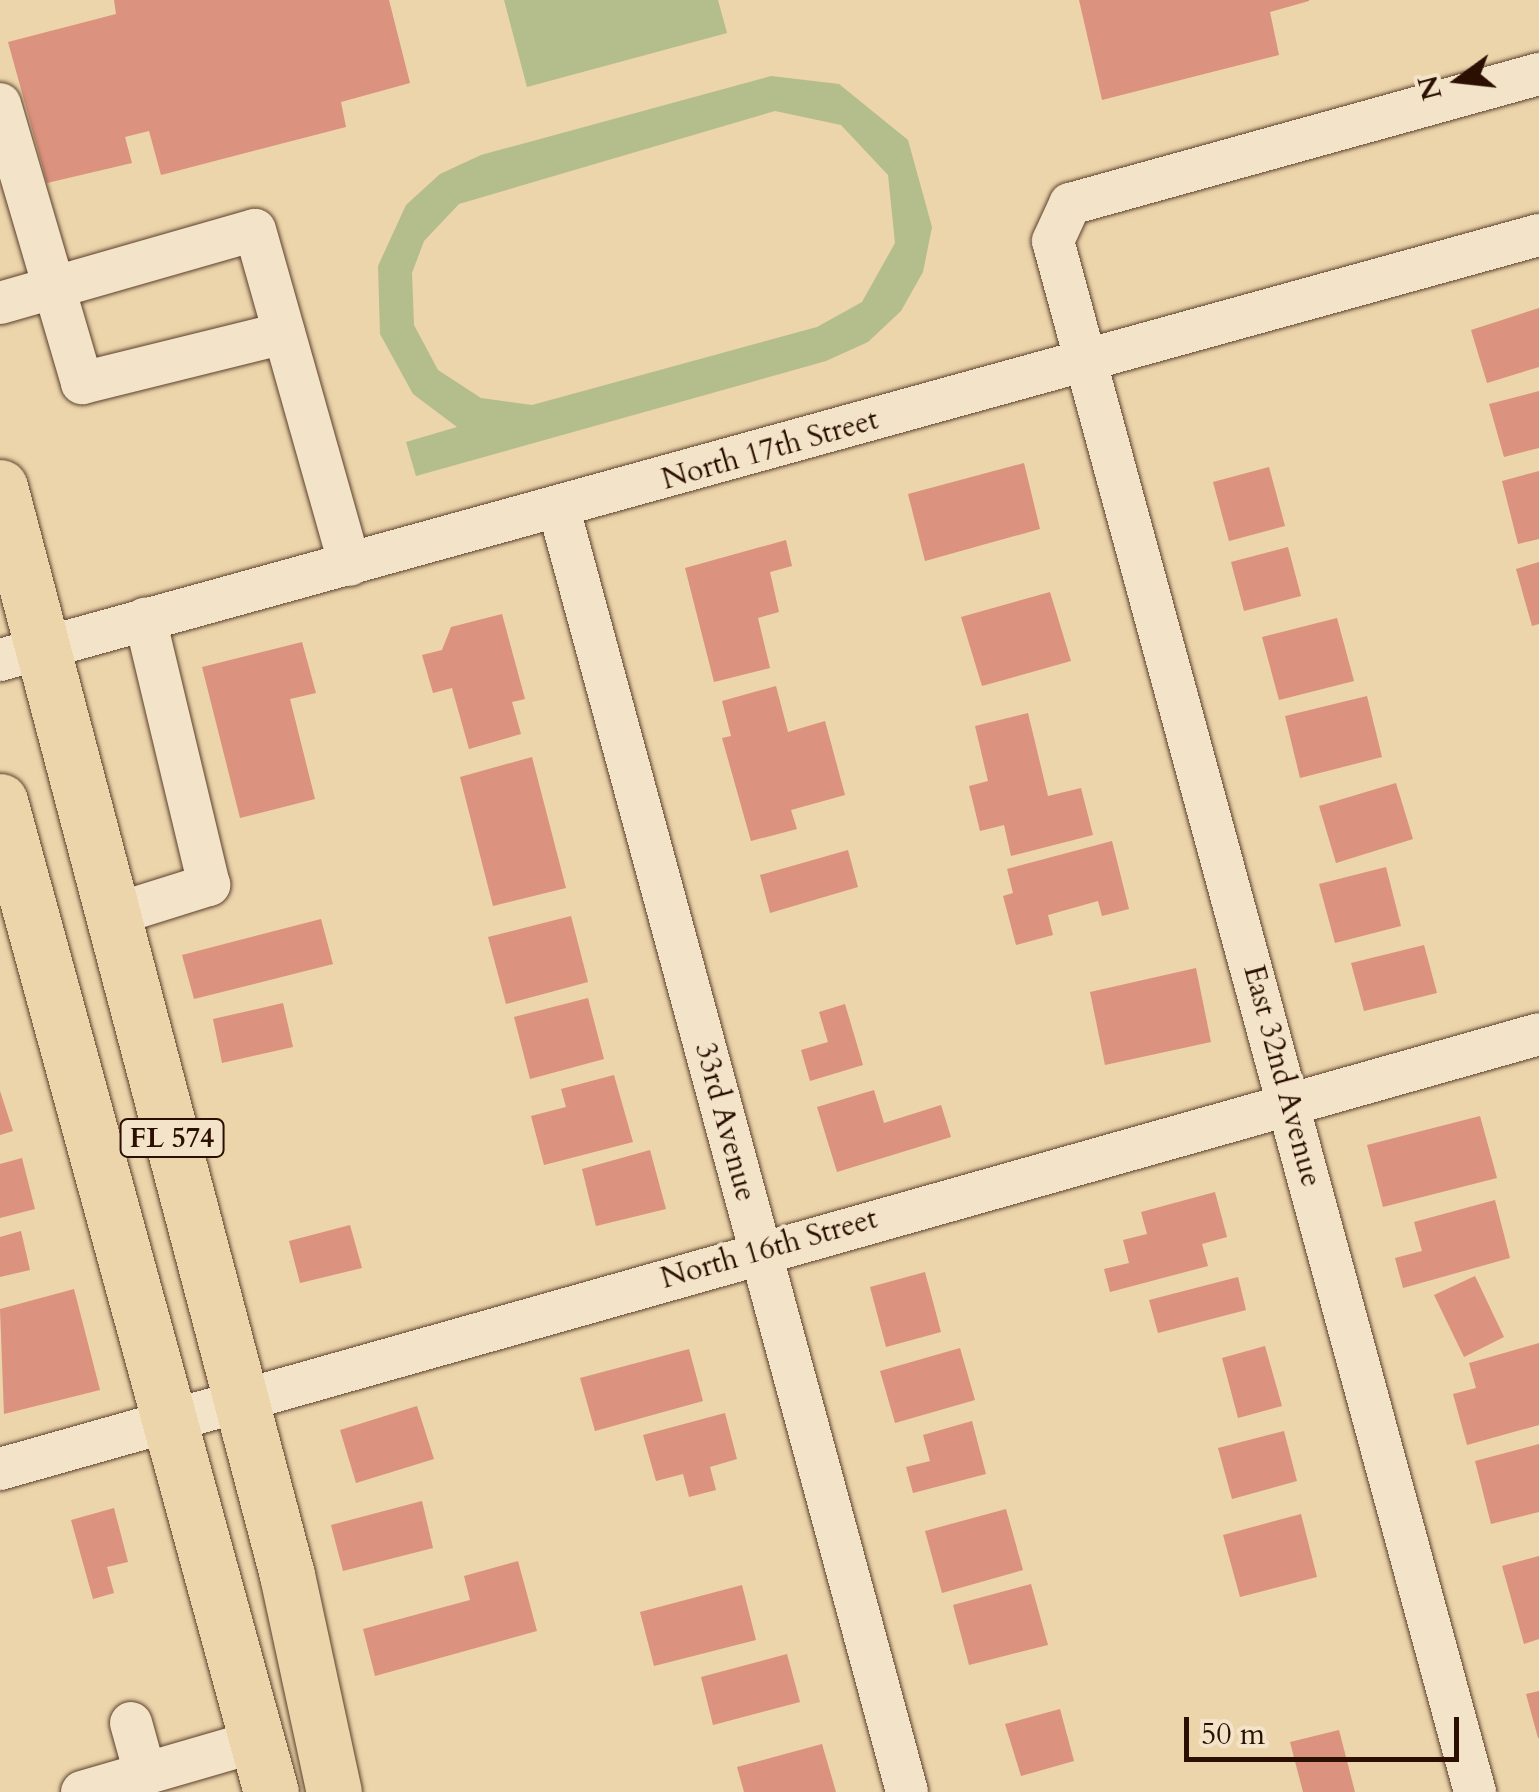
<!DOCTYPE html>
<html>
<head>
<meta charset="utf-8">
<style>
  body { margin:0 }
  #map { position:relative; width:1539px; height:1792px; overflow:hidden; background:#ecd4ab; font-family:Cardo,serif }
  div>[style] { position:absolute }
  .green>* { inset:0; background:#b4bd8c }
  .building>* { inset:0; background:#db927e }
  .roads { filter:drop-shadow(0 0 2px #5b412c) drop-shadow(0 0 2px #5b412c) }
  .minor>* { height:42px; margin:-21px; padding:0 21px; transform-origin:21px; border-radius:21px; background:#f3e3c8 }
  .major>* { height:55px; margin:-27.5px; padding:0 27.5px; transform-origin:27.5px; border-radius:27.5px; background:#ecd4ab }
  span { translate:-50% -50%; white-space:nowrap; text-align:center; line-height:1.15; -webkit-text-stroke:8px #f3e3c8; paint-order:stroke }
  .shield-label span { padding:2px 8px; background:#f3e3c8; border:2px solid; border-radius:8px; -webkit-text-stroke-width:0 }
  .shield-label { font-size:28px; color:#2b1002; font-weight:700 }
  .street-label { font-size:30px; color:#2b1002 }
  .north { position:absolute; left:1409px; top:30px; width:100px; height:100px; -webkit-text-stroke:8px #f3e3c8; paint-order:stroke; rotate:255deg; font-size:28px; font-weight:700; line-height:40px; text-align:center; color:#2b1002 }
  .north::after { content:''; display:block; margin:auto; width:35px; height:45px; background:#2b1002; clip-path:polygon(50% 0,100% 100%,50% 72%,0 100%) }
  .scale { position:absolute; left:1184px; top:1717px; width:275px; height:45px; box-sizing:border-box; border:5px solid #2b1002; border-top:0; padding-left:12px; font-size:30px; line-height:35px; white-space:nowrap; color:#2b1002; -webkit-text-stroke:8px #f3e3c8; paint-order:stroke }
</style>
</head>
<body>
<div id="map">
  <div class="green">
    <div style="clip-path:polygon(504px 0,718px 0,727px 33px,527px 87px)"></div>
    <div style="clip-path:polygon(evenodd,771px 76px,839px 84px,908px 140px,932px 227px,923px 272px,901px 311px,868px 342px,826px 361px,416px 476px,406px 442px,457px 427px,413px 394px,380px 334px,378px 266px,406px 205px,440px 174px,481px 155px,771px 76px,775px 111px,841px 125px,888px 175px,895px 243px,862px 302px,817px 327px,532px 405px,481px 398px,438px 370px,414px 325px,412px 273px,424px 241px,459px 204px,775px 111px)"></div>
  </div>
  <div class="building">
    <div style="clip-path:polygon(114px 0,389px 0,410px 83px,341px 102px,346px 127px,161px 175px,149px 131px,125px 137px,132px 163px,47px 183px,8px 42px,116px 14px)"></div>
    <div style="clip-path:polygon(1079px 0,1309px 0,1309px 1px,1270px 12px,1279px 55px,1102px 100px)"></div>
    <div style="clip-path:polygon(1539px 308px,1539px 367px,1487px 383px,1471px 330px)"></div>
    <div style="clip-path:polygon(1539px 391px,1539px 448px,1504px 457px,1489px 404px)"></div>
    <div style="clip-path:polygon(1024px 463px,1040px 529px,925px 561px,908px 494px)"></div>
    <div style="clip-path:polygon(1269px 467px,1285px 526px,1229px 541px,1213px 482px)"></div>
    <div style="clip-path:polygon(1539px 471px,1539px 539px,1518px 544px,1502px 481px)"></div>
    <div style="clip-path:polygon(786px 540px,792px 566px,770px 572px,779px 612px,758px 618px,770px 668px,714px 682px,685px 568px)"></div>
    <div style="clip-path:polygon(1288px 547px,1301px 596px,1244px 611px,1231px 562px)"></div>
    <div style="clip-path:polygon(1539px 562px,1539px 624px,1532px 626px,1516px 569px)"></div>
    <div style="clip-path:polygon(1050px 592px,1071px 661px,982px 686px,961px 617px)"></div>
    <div style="clip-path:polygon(502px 614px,525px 699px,512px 702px,521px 734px,469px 749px,452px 688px,433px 693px,422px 655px,442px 650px,451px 627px)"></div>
    <div style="clip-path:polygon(1337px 618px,1354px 681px,1279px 700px,1262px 637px)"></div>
    <div style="clip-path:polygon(302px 642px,316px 693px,290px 699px,315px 799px,240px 818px,202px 667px)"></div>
    <div style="clip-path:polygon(776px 686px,788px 732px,825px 721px,845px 795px,791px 810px,797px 829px,751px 841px,722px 738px,731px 736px,722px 701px)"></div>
    <div style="clip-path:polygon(1367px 696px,1382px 757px,1300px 778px,1285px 716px)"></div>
    <div style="clip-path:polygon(1028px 713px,1048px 796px,1081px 788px,1093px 835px,1011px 856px,1004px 825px,980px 831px,969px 786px,988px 781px,975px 726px)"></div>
    <div style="clip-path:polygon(532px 757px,566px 888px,493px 906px,460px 777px)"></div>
    <div style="clip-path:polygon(1396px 783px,1413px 839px,1336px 863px,1319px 806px)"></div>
    <div style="clip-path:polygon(1112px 841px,1129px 909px,1102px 916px,1098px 901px,1048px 915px,1053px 935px,1016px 945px,1003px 896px,1013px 893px,1007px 869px)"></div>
    <div style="clip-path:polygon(848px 850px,858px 887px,770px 913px,760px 875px)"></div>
    <div style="clip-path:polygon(1386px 867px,1401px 926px,1335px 943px,1319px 884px)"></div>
    <div style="clip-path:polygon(571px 916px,588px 982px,506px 1004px,488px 937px)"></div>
    <div style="clip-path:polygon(321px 919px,333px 964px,194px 999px,182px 955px)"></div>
    <div style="clip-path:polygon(1424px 945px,1437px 993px,1364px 1011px,1351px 963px)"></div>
    <div style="clip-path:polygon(1196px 968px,1211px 1042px,1105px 1065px,1090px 992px)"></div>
    <div style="clip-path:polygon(588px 998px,604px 1059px,530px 1079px,514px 1017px)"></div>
    <div style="clip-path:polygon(283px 1003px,293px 1047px,222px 1063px,213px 1019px)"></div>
    <div style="clip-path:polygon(845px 1004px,863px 1065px,810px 1081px,801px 1050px,828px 1042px,819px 1012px)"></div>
    <div style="clip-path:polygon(614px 1075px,633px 1142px,544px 1165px,531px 1116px,566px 1107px,561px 1089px)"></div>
    <div style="clip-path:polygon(874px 1090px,884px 1123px,941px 1105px,951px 1137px,837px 1172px,817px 1107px)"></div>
    <div style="clip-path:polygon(0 1091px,13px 1131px,0 1135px)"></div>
    <div style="clip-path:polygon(1480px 1116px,1497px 1178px,1383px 1207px,1367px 1145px)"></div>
    <div style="clip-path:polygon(650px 1150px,666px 1209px,596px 1226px,582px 1169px)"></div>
    <div style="clip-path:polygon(22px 1158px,35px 1209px,0 1218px,0 1164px)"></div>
    <div style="clip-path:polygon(1215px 1192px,1227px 1237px,1202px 1244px,1208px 1266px,1110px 1292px,1104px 1269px,1129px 1263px,1123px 1240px,1147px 1234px,1141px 1212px)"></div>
    <div style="clip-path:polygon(1495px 1200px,1510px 1258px,1403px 1288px,1395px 1258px,1422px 1251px,1414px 1222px)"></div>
    <div style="clip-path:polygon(350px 1225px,362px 1268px,300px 1283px,289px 1241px)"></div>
    <div style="clip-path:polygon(21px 1231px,30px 1270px,0 1277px,0 1237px)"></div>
    <div style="clip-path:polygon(925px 1272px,941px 1332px,886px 1347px,870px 1287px)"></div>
    <div style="clip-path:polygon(1475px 1276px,1504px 1337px,1464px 1357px,1434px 1295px)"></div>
    <div style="clip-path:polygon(1238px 1277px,1246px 1310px,1158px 1333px,1149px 1300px)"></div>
    <div style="clip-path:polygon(74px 1289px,100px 1390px,4px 1414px,0 1309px)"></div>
    <div style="clip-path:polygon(1539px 1343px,1539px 1425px,1467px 1445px,1453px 1394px,1476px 1388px,1469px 1363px)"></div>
    <div style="clip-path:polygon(1265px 1346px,1282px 1406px,1238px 1418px,1222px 1358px)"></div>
    <div style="clip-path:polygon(960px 1348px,975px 1400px,895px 1423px,880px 1371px)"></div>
    <div style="clip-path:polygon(689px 1349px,703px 1401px,595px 1431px,580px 1378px)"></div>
    <div style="clip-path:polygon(417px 1406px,434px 1459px,356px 1483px,340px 1430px)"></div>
    <div style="clip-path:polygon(725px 1413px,737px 1459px,710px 1467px,716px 1490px,689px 1497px,683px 1474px,656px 1481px,643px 1435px)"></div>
    <div style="clip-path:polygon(972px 1421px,986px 1474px,913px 1493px,906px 1467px,930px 1461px,923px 1435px)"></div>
    <div style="clip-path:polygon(1284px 1431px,1297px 1481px,1232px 1499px,1218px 1448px)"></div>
    <div style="clip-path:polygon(1539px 1444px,1539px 1512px,1491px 1524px,1475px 1461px)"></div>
    <div style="clip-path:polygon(422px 1501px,433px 1548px,343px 1571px,331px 1525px)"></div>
    <div style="clip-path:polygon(114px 1508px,128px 1562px,107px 1567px,114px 1593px,93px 1599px,71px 1520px)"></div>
    <div style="clip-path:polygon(1006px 1509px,1023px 1570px,942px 1593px,925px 1531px)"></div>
    <div style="clip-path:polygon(1301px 1514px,1317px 1577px,1240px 1597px,1223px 1535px)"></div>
    <div style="clip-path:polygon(1539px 1556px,1539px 1639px,1524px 1644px,1502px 1566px)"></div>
    <div style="clip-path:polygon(518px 1561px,537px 1631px,375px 1676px,363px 1629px,470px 1600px,464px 1576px)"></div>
    <div style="clip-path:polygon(1031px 1584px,1048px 1645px,969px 1665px,953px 1605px)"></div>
    <div style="clip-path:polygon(742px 1585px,756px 1640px,654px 1666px,640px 1612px)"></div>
    <div style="clip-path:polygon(787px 1654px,800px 1702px,713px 1725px,701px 1677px)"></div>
    <div style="clip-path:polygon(1539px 1691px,1539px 1738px,1538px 1738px,1526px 1694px)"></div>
    <div style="clip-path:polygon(1060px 1709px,1074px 1761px,1021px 1776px,1005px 1724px)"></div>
    <div style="clip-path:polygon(1339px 1730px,1355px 1792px,1303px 1792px,1290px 1742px)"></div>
    <div style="clip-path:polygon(822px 1744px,836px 1792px,744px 1792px,737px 1767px)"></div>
  </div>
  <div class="roads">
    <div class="minor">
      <div style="left:0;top:104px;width:291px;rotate:73.6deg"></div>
      <div style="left:82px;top:383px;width:208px;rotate:-13.9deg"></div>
      <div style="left:0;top:303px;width:265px;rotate:-16deg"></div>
      <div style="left:255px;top:230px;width:348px;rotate:74.2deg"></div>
      <div style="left:559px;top:509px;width:1329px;rotate:74.82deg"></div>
      <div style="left:0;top:660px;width:1597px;rotate:-15.44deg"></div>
      <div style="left:113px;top:915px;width:101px;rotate:-17.4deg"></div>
      <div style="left:209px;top:885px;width:274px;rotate:-103.5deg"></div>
      <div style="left:0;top:1469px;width:1599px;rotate:-15.78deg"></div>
      <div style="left:131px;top:1723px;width:52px;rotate:74.4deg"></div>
      <div style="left:82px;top:1792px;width:182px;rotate:-16.2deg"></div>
      <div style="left:1475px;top:1792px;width:1607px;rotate:-105.22deg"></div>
      <div style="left:1053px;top:241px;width:41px;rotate:-65.3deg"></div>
      <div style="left:1070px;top:204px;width:487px;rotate:-15.5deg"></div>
    </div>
    <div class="major">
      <div style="left:0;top:487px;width:1125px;rotate:75.22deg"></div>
      <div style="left:287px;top:1575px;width:222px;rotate:77.8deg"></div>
      <div style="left:0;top:801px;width:1027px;rotate:74.71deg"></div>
    </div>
  </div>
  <div class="shield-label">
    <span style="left:172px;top:1138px">FL 574</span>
  </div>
  <div class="street-label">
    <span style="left:770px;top:450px;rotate:-16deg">North 17th Street</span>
    <span style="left:1282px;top:1076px;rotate:75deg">East 32nd Avenue</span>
    <span style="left:725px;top:1122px;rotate:75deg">33rd Avenue</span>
    <span style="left:769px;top:1249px;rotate:-16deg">North 16th Street</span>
  </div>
  <div class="north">N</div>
  <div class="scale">50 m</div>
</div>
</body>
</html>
